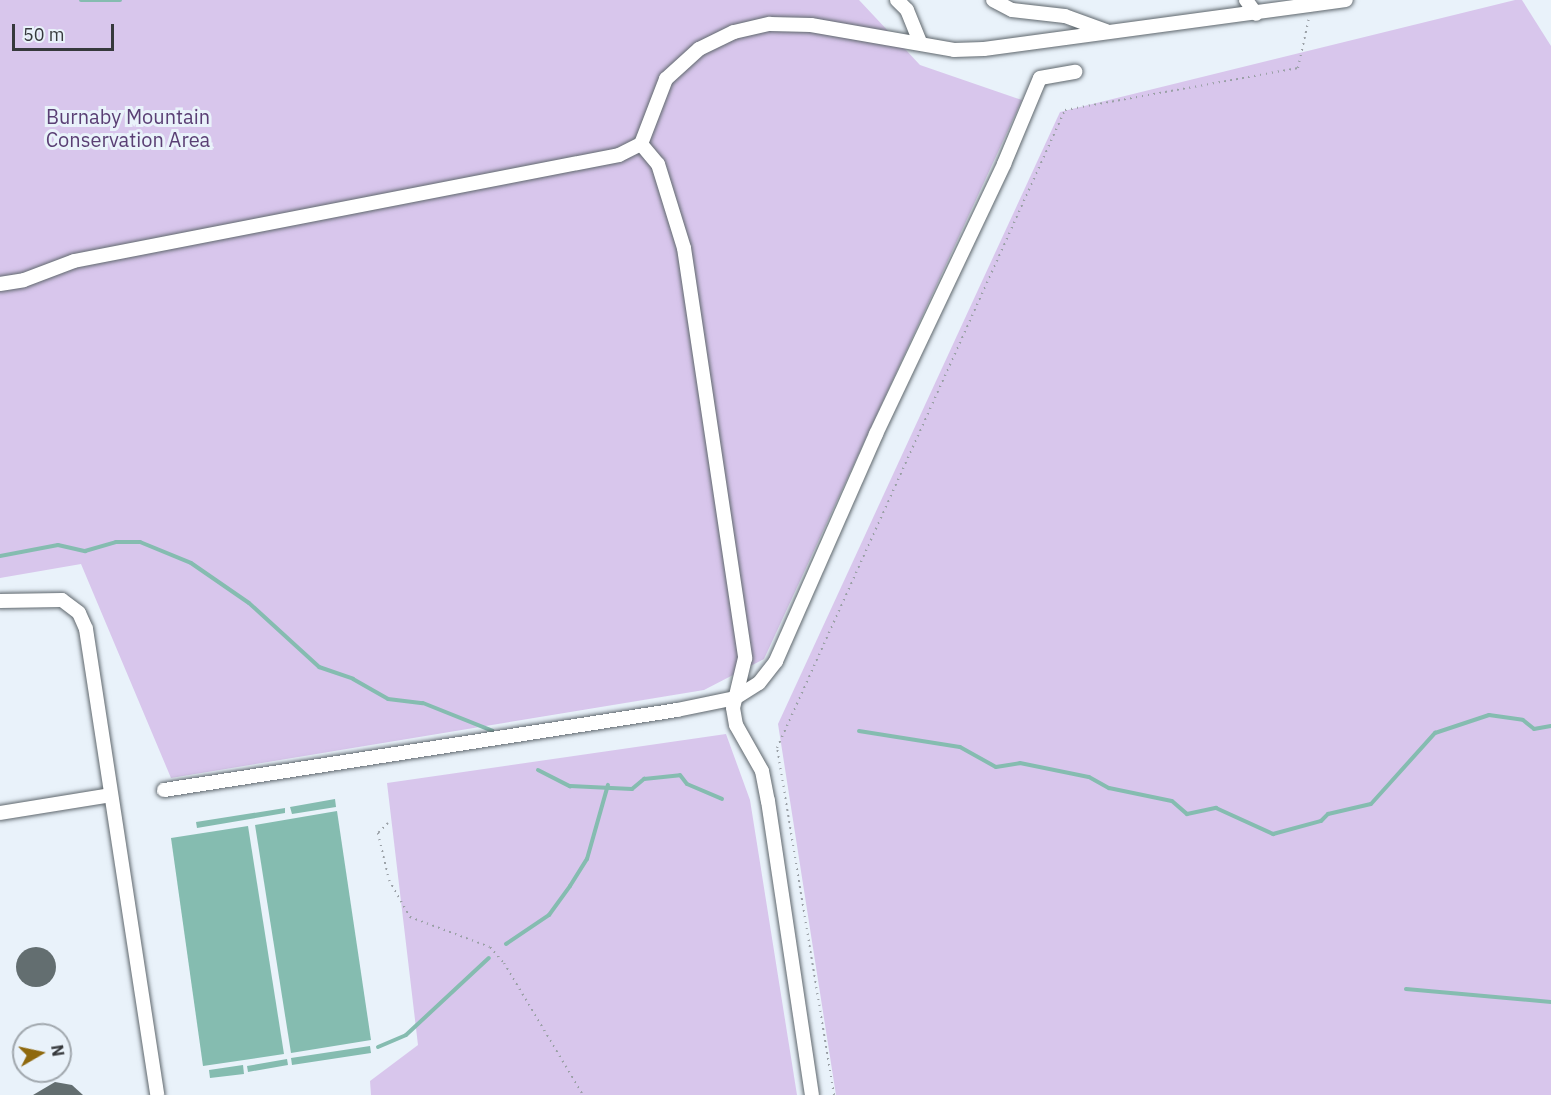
<!DOCTYPE html>
<html>
<head>
<meta charset="utf-8">
<style>
  body { margin:0 }
  #map { position:relative; width:1551px; height:1095px; overflow:hidden; background:#e9f2fa; font-family:"IBM Plex Sans",sans-serif }
  div>[style] { position:absolute }
  .green>* { inset:0; background:#d8c6ec }
  .water>* { inset:0; background:#85bcb0 }
  .stream>* { height:4px; margin:-2px; padding:0 2px; transform-origin:2px; border-radius:2px; background:#85bcb0 }
  .building>* { inset:0; background:#636e70 }
  .round { border-radius:50% }
  .path>* { height:2px; margin-top:-1px; transform-origin:0; background:repeating-linear-gradient(90deg,#9aa0a6 0 1.5px,transparent 0 6px) }
  .roads { filter:drop-shadow(0 0 2px #5f676d) drop-shadow(0 0 2px #5f676d) }
  .minor>* { height:14px; margin:-7px; padding:0 7px; transform-origin:7px; border-radius:7px; background:#fff }
  span { translate:-50% -50%; white-space:nowrap; text-align:center; line-height:1.15; -webkit-text-stroke:6px #e9f2fa; paint-order:stroke }
  .park-label { font-size:20px; color:#5a3f74 }
  .north { position:absolute; left:12px; top:1023px; width:60px; height:60px; box-sizing:border-box; background:#e9f2fa; border:2px solid #a1a8ae; border-radius:50%; rotate:81deg; font-size:16px; font-weight:700; line-height:24px; text-align:center; color:#36393c }
  .north::after { content:''; display:block; margin:auto; width:21px; height:27px; background:#8f690e; clip-path:polygon(50% 0,100% 100%,50% 72%,0 100%) }
  .scale { position:absolute; left:12px; top:24px; width:102px; height:27px; box-sizing:border-box; border:3px solid #36393c; border-top:0; padding-left:8px; font-size:18px; line-height:21px; white-space:nowrap; color:#36393c; -webkit-text-stroke:4px #e9f2fa; paint-order:stroke }
</style>
</head>
<body>
<div id="map">
  <div class="green">
    <div style="clip-path:polygon(0 0,859px 0,920px 65px,1022px 100px,764px 659px,704px 690px,171px 778px,81px 564px,0 578px)"></div>
    <div style="clip-path:polygon(1515px 0,1522px 0,1551px 46px,1551px 1095px,836px 1095px,778px 724px,1060px 112px)"></div>
    <div style="clip-path:polygon(726px 734px,750px 800px,797px 1095px,371px 1095px,370px 1081px,418px 1045px,387px 783px)"></div>
  </div>
  <div class="water">
    <div style="clip-path:polygon(335px 799px,336px 807px,292px 814px,290px 807px)"></div>
    <div style="clip-path:polygon(285px 808px,285px 813px,197px 828px,196px 822px)"></div>
    <div style="clip-path:polygon(337px 811px,371px 1040px,291px 1053px,255px 825px)"></div>
    <div style="clip-path:polygon(248px 826px,284px 1054px,203px 1066px,171px 838px)"></div>
    <div style="clip-path:polygon(370px 1046px,371px 1053px,292px 1065px,291px 1058px)"></div>
    <div style="clip-path:polygon(287px 1059px,288px 1065px,248px 1072px,247px 1066px)"></div>
    <div style="clip-path:polygon(243px 1065px,244px 1074px,210px 1078px,209px 1070px)"></div>
  </div>
  <div class="stream">
    <div style="left:81px;top:0;width:39px"></div>
    <div style="left:0;top:556px;width:59px;rotate:-10.7deg"></div>
    <div style="left:58px;top:545px;width:28px;rotate:13deg"></div>
    <div style="left:85px;top:551px;width:32px;rotate:-16deg"></div>
    <div style="left:116px;top:542px;width:24px"></div>
    <div style="left:140px;top:542px;width:55px;rotate:22.4deg"></div>
    <div style="left:191px;top:563px;width:70px;rotate:34.6deg"></div>
    <div style="left:249px;top:603px;width:95px;rotate:42.4deg"></div>
    <div style="left:319px;top:667px;width:36px;rotate:19deg"></div>
    <div style="left:353px;top:679px;width:40px;rotate:29.7deg"></div>
    <div style="left:388px;top:699px;width:35px;rotate:7deg"></div>
    <div style="left:423px;top:703px;width:75px;rotate:21.8deg"></div>
    <div style="left:859px;top:731px;width:102px;rotate:9deg"></div>
    <div style="left:960px;top:747px;width:41px;rotate:29.1deg"></div>
    <div style="left:996px;top:767px;width:24px;rotate:-9deg"></div>
    <div style="left:1020px;top:763px;width:70px;rotate:11.5deg"></div>
    <div style="left:1089px;top:777px;width:23px;rotate:29deg"></div>
    <div style="left:1109px;top:788px;width:64px;rotate:11.7deg"></div>
    <div style="left:1172px;top:801px;width:20px;rotate:41deg"></div>
    <div style="left:1187px;top:814px;width:30px;rotate:-12deg"></div>
    <div style="left:1216px;top:808px;width:63px;rotate:24.5deg"></div>
    <div style="left:1273px;top:834px;width:50px;rotate:-15.2deg"></div>
    <div style="left:1321px;top:821px;width:10px;rotate:-45deg"></div>
    <div style="left:1328px;top:814px;width:44px;rotate:-13.1deg"></div>
    <div style="left:1371px;top:804px;width:96px;rotate:-48deg"></div>
    <div style="left:1435px;top:733px;width:57px;rotate:-18.4deg"></div>
    <div style="left:1489px;top:715px;width:34px;rotate:8deg"></div>
    <div style="left:1523px;top:720px;width:14px;rotate:39deg"></div>
    <div style="left:1534px;top:729px;width:17px;rotate:-10deg"></div>
    <div style="left:538px;top:770px;width:36px;rotate:27deg"></div>
    <div style="left:570px;top:786px;width:62px;rotate:2.8deg"></div>
    <div style="left:632px;top:789px;width:16px;rotate:-40deg"></div>
    <div style="left:644px;top:779px;width:36px;rotate:-6deg"></div>
    <div style="left:680px;top:775px;width:11px;rotate:52deg"></div>
    <div style="left:687px;top:784px;width:38px;rotate:23deg"></div>
    <div style="left:506px;top:944px;width:52px;rotate:-34deg"></div>
    <div style="left:549px;top:915px;width:36px;rotate:-54deg"></div>
    <div style="left:570px;top:886px;width:32px;rotate:-58deg"></div>
    <div style="left:587px;top:859px;width:77px;rotate:-74.2deg"></div>
    <div style="left:1406px;top:989px;width:146px;rotate:5.1deg"></div>
    <div style="left:378px;top:1047px;width:30px;rotate:-23deg"></div>
    <div style="left:406px;top:1035px;width:113px;rotate:-42.9deg"></div>
  </div>
  <div class="building">
    <div class="round" style="left:16px;top:947px;width:40px;height:40px"></div>
    <div style="clip-path:polygon(55px 1082px,72px 1085px,83px 1095px,33px 1095px)"></div>
  </div>
  <div class="path">
    <div style="left:388px;top:823px;width:14px;rotate:135deg"></div>
    <div style="left:378px;top:833px;width:48px;rotate:76.8deg"></div>
    <div style="left:389px;top:880px;width:43px;rotate:60.4deg"></div>
    <div style="left:410px;top:917px;width:85px;rotate:20.6deg"></div>
    <div style="left:490px;top:947px;width:21px;rotate:49deg"></div>
    <div style="left:504px;top:963px;width:154px;rotate:59.1deg"></div>
    <div style="left:834px;top:1095px;width:352px;rotate:-99.3deg"></div>
    <div style="left:777px;top:748px;width:700px;rotate:-65.71deg"></div>
    <div style="left:1065px;top:110px;width:237px;rotate:-10.2deg"></div>
    <div style="left:1298px;top:68px;width:51px;rotate:-77.6deg"></div>
  </div>
  <div class="roads">
    <div class="minor">
      <div style="left:897px;top:0;width:14px;rotate:45deg"></div>
      <div style="left:907px;top:10px;width:35px;rotate:68deg"></div>
      <div style="left:993px;top:0;width:21px;rotate:28deg"></div>
      <div style="left:1012px;top:10px;width:53px;rotate:6.5deg"></div>
      <div style="left:1065px;top:16px;width:44px;rotate:20.1deg"></div>
      <div style="left:1246px;top:0;width:17px;rotate:54deg"></div>
      <div style="left:641px;top:144px;width:26px;rotate:50deg"></div>
      <div style="left:658px;top:164px;width:88px;rotate:72.8deg"></div>
      <div style="left:684px;top:248px;width:415px;rotate:81.5deg"></div>
      <div style="left:745px;top:658px;width:51px;rotate:103.5deg"></div>
      <div style="left:733px;top:708px;width:17px;rotate:80deg"></div>
      <div style="left:736px;top:725px;width:53px;rotate:60.5deg"></div>
      <div style="left:762px;top:771px;width:31px;rotate:79deg"></div>
      <div style="left:768px;top:801px;width:297px;rotate:81.5deg"></div>
      <div style="left:0;top:284px;width:24px;rotate:-9deg"></div>
      <div style="left:24px;top:280px;width:53px;rotate:-20.8deg"></div>
      <div style="left:74px;top:261px;width:555px;rotate:-11.01deg"></div>
      <div style="left:619px;top:155px;width:25px;rotate:-27deg"></div>
      <div style="left:641px;top:144px;width:70px;rotate:-69deg"></div>
      <div style="left:666px;top:79px;width:45px;rotate:-42.3deg"></div>
      <div style="left:699px;top:49px;width:39px;rotate:-26deg"></div>
      <div style="left:734px;top:32px;width:37px;rotate:-13deg"></div>
      <div style="left:770px;top:24px;width:41px;rotate:1.4deg"></div>
      <div style="left:811px;top:25px;width:145px;rotate:9.9deg"></div>
      <div style="left:954px;top:50px;width:30px;rotate:-2deg"></div>
      <div style="left:984px;top:49px;width:365px;rotate:-7.7deg"></div>
      <div style="left:0;top:601px;width:62px;rotate:-0.9deg"></div>
      <div style="left:62px;top:600px;width:21px;rotate:37deg"></div>
      <div style="left:79px;top:613px;width:17px;rotate:66deg"></div>
      <div style="left:86px;top:629px;width:471px;rotate:81.3deg"></div>
      <div style="left:164px;top:790px;width:519px;rotate:-8.86deg"></div>
      <div style="left:677px;top:710px;width:59px;rotate:-11.7deg"></div>
      <div style="left:735px;top:698px;width:28px;rotate:-32deg"></div>
      <div style="left:759px;top:683px;width:28px;rotate:-52deg"></div>
      <div style="left:776px;top:661px;width:248px;rotate:-66.2deg"></div>
      <div style="left:876px;top:434px;width:299px;rotate:-64.6deg"></div>
      <div style="left:1004px;top:164px;width:93px;rotate:-67.3deg"></div>
      <div style="left:1040px;top:78px;width:36px;rotate:-10deg"></div>
      <div style="left:0;top:813px;width:112px;rotate:-9.2deg"></div>
    </div>
  </div>
  <div class="park-label">
    <span style="left:128px;top:128px">Burnaby Mountain<br>Conservation Area</span>
  </div>
  <div class="north">N</div>
  <div class="scale">50 m</div>
</div>
</body>
</html>
